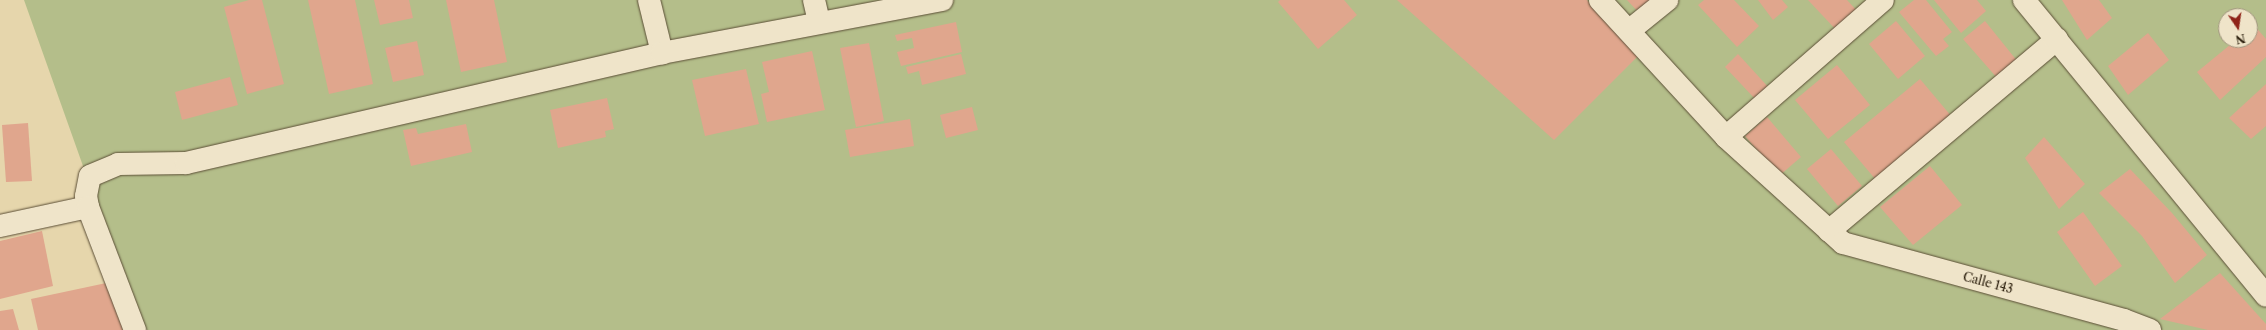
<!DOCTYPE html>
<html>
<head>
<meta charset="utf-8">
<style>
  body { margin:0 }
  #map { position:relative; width:2266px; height:330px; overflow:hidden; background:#e6d6ac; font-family:"Libre Caslon Text",serif }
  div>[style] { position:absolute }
  .green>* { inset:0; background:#b4be8a }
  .building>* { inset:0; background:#e0a68d }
  .roads { filter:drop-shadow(0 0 1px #5b4e36) drop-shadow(0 0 1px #5b4e36) }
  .pedestrian>* { height:22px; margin:-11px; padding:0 11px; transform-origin:11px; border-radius:11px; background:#efe4c9 }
  .minor>* { height:22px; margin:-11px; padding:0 11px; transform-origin:11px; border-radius:11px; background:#efe4c9 }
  span { translate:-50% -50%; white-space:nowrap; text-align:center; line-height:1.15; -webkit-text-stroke:3.5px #efe4c9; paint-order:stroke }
  .street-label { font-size:12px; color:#2d200e }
  .north { position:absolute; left:2218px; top:8px; width:40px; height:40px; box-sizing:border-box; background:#efe4c9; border:1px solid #a1967e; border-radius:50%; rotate:167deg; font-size:11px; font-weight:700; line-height:16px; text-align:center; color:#2d200e }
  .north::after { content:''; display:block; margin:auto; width:14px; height:18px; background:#8f2418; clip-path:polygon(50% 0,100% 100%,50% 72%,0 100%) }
</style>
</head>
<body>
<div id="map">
  <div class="green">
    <div style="clip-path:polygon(evenodd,24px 0,2266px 0,2266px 330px,136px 330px,83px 166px,24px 0,2226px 16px,2250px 16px,2250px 40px,2226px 40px,2226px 16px)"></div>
  </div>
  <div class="building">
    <div style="clip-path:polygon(249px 0,262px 0,284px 84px,247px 94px,224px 7px)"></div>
    <div style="clip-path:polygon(308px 0,355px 0,373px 84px,329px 94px)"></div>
    <div style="clip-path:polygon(374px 0,409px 0,413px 18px,380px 25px)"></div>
    <div style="clip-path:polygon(446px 0,494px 0,507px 62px,461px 72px)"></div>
    <div style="clip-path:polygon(1280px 0,1344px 0,1357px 15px,1318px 49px,1278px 2px)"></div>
    <div style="clip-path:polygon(1397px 0,1587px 0,1639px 55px,1554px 140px)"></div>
    <div style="clip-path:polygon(1627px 0,1662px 0,1643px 17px)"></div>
    <div style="clip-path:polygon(1704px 0,1734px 0,1759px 26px,1737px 47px,1698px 5px)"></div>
    <div style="clip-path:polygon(1758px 0,1782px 0,1788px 7px,1773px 20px)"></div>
    <div style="clip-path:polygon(1808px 0,1847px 0,1860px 14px,1839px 33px)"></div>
    <div style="clip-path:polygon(1914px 0,1926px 0,1952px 32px,1943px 39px,1949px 46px,1936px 56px,1899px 12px)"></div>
    <div style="clip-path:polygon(1934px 0,1977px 0,1986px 11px,1961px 33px)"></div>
    <div style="clip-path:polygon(2062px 0,2099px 0,2112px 18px,2087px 40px)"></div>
    <div style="clip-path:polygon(1896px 21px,1925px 56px,1898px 79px,1869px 44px)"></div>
    <div style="clip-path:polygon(1985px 21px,2018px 62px,1998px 79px,1963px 39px)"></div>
    <div style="clip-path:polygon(956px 22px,962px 52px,901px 66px,897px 52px,914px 48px,912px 38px,897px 41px,895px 35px)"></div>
    <div style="clip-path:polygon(2254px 25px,2266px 39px,2266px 57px,2220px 100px,2197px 72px,2236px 40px,2250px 40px,2250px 28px)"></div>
    <div style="clip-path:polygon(2148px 33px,2169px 60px,2128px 95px,2108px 66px)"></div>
    <div style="clip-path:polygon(417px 41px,424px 75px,393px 82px,385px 48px)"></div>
    <div style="clip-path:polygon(869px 43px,884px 121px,856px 127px,840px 48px)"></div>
    <div style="clip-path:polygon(812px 51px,825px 110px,767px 122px,761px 94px,769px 92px,762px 62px)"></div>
    <div style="clip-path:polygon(961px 54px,966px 74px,922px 85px,919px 71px,908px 74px,906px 67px)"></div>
    <div style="clip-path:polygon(1738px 54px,1770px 89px,1757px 101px,1725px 67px)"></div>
    <div style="clip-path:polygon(1837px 65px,1870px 105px,1828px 139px,1795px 100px)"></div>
    <div style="clip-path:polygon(746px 69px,759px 124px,705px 136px,692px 80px)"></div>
    <div style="clip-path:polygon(230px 77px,238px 105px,182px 120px,175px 92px)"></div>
    <div style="clip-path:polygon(1920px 79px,1952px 117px,1876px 180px,1844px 142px)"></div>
    <div style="clip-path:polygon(2266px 84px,2266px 126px,2251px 139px,2229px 118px)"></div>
    <div style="clip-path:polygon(607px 98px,614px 129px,605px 131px,606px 137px,558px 148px,550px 110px)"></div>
    <div style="clip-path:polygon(972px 107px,978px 130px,946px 138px,940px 115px)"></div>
    <div style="clip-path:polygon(1767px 117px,1801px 157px,1779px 176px,1745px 136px)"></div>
    <div style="clip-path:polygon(910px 119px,914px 146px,850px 157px,845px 130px)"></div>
    <div style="clip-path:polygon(28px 123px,32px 181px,6px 182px,2px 125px)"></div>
    <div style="clip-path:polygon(466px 124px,472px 152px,411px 166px,403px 130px,416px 128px,418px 134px)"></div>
    <div style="clip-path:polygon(2044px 137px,2085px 184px,2059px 209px,2025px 158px)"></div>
    <div style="clip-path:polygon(1831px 149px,1862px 186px,1838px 206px,1807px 169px)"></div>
    <div style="clip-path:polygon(1930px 166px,1962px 205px,1913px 245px,1880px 207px)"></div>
    <div style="clip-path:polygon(2130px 169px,2172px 213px,2207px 255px,2175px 283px,2142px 236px,2099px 193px)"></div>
    <div style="clip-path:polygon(2083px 212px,2122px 266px,2095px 286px,2057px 232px)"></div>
    <div style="clip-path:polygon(42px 231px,53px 286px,0 299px,0 241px)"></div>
    <div style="clip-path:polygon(2220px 273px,2266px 324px,2266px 330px,2208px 330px,2160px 319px)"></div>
    <div style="clip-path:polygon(111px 282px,123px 330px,38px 330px,31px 299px)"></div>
    <div style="clip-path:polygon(13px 309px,19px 330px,0 330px,0 311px)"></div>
  </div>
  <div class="roads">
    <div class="pedestrian">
      <div style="left:1630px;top:30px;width:48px;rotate:-39deg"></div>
      <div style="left:1726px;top:137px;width:208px;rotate:-41.1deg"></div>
      <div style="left:1829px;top:231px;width:298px;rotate:-40.1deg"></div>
    </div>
    <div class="minor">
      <div style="left:649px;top:0;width:55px;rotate:76.2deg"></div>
      <div style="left:814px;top:0;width:22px;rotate:77deg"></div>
      <div style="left:1600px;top:0;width:186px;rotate:47.4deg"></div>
      <div style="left:1726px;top:137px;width:158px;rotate:42.2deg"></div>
      <div style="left:1843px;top:243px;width:291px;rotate:15.3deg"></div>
      <div style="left:2124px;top:320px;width:28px;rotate:21deg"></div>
      <div style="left:2024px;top:0;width:382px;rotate:50.7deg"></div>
      <div style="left:88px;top:207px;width:11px;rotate:-100deg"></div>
      <div style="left:86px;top:196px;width:20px;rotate:-79deg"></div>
      <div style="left:90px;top:176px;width:30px;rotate:-23deg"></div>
      <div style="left:118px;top:164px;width:68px;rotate:-0.8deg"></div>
      <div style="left:186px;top:163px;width:489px;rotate:-13deg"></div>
      <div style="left:662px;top:53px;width:285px;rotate:-10.7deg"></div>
      <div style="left:0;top:226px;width:90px;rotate:-12.2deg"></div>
      <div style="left:88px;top:207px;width:132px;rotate:69.1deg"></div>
    </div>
  </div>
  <div class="street-label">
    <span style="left:1988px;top:283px;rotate:15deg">Calle 143</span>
  </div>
  <div class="north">N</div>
</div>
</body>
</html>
